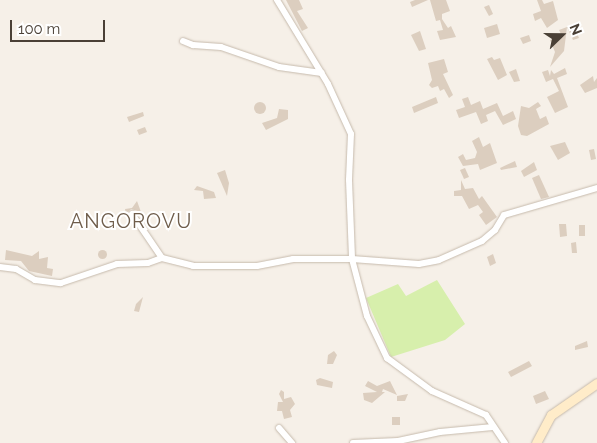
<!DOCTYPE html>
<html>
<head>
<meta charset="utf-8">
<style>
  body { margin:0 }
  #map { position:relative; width:597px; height:443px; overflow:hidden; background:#f6f0e8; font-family:Raleway,sans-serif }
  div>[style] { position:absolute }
  .green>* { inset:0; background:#d7efac }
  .building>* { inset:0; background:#dccebf }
  .round { border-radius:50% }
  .roads { filter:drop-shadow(0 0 1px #c6baac) drop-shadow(0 0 1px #c6baac) }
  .street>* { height:6px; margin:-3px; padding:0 3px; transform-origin:3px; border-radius:3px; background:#fff }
  .secondary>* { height:9px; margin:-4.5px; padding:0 4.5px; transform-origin:4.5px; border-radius:4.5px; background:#ffecc9 }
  span { translate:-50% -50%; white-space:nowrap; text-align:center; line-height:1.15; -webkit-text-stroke:4px #fff; paint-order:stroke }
  .quarter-label { font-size:20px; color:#6f5d4b; letter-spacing:1px }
  .north { position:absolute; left:537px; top:10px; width:50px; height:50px; -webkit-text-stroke:4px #fff; paint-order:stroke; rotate:68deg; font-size:14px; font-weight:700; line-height:20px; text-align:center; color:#4a4036 }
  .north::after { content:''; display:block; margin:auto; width:18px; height:22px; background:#4a4036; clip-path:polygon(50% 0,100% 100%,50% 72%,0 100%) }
  .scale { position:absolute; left:10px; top:20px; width:95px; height:22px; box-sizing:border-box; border:2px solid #4a4036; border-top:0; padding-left:6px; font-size:15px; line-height:18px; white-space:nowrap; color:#4a4036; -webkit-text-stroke:4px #fff; paint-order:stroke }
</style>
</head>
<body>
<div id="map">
  <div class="green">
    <div style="clip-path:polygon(437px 280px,465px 324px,445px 340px,391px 357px,366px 298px,398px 284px,406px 296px)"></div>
  </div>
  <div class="building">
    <div style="clip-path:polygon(286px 0,299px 0,303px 9px,297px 11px,308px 28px,302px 31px)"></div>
    <div style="clip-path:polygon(415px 0,428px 0,412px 7px,410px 2px)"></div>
    <div style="clip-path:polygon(430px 0,446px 0,450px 11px,442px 14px,442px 19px,448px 28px,451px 26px,456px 37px,440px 40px,437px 31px,443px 30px,440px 20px,436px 21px)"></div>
    <div style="clip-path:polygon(537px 0,542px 0,544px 4px,553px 1px,558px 20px,547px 28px,541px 18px,535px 21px,533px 14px,541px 11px)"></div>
    <div style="clip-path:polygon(489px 5px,493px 14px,489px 16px,484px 7px)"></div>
    <div style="clip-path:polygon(497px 24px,500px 34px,487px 38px,484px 28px)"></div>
    <div style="clip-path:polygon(573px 24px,579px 38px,573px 40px,567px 27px)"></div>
    <div style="clip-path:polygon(567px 27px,564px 51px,550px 67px,555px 52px,550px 40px,562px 36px,559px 30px)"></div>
    <div style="clip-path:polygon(420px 31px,426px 49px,419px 51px,411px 35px)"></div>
    <div style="clip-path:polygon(529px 35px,531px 41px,523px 44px,520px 38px)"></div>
    <div style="clip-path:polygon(492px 57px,494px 60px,500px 58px,507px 75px,498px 80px,487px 59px)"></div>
    <div style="clip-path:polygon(444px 59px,448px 72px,443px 74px,453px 95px,449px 98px,444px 89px,440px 91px,438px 86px,432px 88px,429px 85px,432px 80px,428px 63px)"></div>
    <div style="clip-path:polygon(565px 68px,567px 74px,557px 78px,568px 107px,555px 113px,547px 97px,559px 91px,553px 79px,546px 82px,542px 72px,548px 70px,550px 76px,551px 70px,554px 74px)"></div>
    <div style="clip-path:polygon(516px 69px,520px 81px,514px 82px,509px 72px)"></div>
    <div style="clip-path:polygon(593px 76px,594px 82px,597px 78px,597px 88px,585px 93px,580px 85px)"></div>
    <div style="clip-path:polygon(436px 97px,438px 103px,414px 113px,412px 107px)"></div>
    <div style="clip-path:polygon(468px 97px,471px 105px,480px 101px,483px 109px,497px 103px,503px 116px,513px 111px,516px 119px,503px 125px,495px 111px,486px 115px,488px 121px,481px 124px,476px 112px,459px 118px,456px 110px,465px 107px,462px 99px)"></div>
    <div class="round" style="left:254px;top:102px;width:12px;height:12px"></div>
    <div style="clip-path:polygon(538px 102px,541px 106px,536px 109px,540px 119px,546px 116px,549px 124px,527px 136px,521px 135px,518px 126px,521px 106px,529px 108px)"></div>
    <div style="clip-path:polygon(279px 109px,288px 110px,288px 119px,266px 130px,262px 123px,277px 118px)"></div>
    <div style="clip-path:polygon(143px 112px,144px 116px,129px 122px,127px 117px)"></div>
    <div style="clip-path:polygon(145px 127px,147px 132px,139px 135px,137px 130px)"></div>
    <div style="clip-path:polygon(479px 137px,483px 147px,490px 143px,497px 163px,480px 170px,478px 164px,463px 166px,458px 157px,463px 154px,466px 160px,475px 158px,477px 152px,472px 141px)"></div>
    <div style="clip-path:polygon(565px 142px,570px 153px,558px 160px,550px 146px)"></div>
    <div style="clip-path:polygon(594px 149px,596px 159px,591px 160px,589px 150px)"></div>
    <div style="clip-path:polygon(515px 161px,517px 167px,501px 170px,500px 168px)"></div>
    <div style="clip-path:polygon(534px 162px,537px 170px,524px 177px,521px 171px)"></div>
    <div style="clip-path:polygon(465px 168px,469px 177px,464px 179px,460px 170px)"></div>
    <div style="clip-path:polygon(225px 170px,229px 183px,227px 196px,217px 173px)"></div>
    <div style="clip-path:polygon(539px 175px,549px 197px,541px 199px,532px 178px)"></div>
    <div style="clip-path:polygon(461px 180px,465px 189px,473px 188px,479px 199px,482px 196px,497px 217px,486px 225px,479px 215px,483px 212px,478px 205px,469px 209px,462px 196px,454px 196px,454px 191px,461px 190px)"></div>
    <div style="clip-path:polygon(197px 186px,214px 192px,216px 198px,204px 199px,203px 191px,194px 190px)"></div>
    <div style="clip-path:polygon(137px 201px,141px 212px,131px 209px,126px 214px,125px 209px,132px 208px)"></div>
    <div style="clip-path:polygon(559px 224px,566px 224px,567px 236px,560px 237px)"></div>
    <div style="clip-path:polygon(579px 225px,585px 225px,585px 236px,579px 236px)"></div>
    <div style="clip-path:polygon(576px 242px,577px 253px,572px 253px,571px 243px)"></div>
    <div class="round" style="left:97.5px;top:249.5px;width:9px;height:9px"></div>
    <div style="clip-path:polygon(6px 250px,32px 256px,39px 251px,39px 259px,48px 257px,47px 268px,53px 269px,52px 276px,29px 271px,21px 261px,5px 260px)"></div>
    <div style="clip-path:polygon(493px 254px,496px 263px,490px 266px,487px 257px)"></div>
    <div style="clip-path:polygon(143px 297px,139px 312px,134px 311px,136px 304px)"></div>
    <div style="clip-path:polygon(587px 341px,588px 347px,575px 350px,575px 346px)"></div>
    <div style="clip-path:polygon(334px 351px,337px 355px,333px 364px,327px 364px,328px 355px)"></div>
    <div style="clip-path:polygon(529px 361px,532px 366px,511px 377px,508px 372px)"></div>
    <div style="clip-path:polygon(320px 378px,333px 382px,332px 388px,317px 385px,316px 380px)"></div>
    <div style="clip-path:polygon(368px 381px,377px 386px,390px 381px,397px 395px,383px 389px,382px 392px,385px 392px,372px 403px,364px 400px,363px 393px,377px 392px,365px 386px)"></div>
    <div style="clip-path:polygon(281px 390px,284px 392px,284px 399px,291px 397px,295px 404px,290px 410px,292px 417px,284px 419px,282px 411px,277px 411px,278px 402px,283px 402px,279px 394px)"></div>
    <div style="clip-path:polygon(545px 391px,549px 399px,536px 404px,533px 396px)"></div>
    <div style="clip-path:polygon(408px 394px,405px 401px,397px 401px,397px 396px)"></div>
    <div style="clip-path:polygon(392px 417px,400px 417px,400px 425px,392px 425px)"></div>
  </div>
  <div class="roads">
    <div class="street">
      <div style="left:277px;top:0;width:98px;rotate:58.7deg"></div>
      <div style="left:328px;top:84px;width:55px;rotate:65.3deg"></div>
      <div style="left:351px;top:134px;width:46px;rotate:92.5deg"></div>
      <div style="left:349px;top:180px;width:79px;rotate:87.8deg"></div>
      <div style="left:352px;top:259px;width:59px;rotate:75.3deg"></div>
      <div style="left:367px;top:316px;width:47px;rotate:64.5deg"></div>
      <div style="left:387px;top:358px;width:56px;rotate:36.3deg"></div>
      <div style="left:432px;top:391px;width:59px;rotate:24deg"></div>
      <div style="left:486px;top:415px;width:34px;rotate:56deg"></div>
      <div style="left:183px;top:41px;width:11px;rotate:22deg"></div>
      <div style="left:193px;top:45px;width:28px;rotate:4deg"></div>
      <div style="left:221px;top:47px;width:61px;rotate:19deg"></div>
      <div style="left:279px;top:67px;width:43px;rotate:7.9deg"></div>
      <div style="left:132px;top:214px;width:53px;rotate:55.7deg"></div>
      <div style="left:162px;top:258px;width:32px;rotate:14deg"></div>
      <div style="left:193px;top:266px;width:64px"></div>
      <div style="left:257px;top:266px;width:37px;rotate:-11deg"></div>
      <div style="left:293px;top:259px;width:59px"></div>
      <div style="left:352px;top:259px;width:67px;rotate:4.3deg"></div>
      <div style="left:419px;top:264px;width:20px;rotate:-11deg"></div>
      <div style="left:439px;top:260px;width:47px;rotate:-23.8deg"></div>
      <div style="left:482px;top:241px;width:17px;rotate:-40deg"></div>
      <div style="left:495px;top:230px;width:17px;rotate:-59deg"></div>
      <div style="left:504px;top:215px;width:97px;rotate:-16.2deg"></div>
      <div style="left:0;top:267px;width:16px;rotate:7deg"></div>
      <div style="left:16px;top:269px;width:22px;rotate:30deg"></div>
      <div style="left:35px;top:280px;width:26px;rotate:7deg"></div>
      <div style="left:61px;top:283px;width:59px;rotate:-18.7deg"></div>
      <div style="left:117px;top:264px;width:31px;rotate:-2deg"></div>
      <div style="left:148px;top:263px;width:15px;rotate:-20deg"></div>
      <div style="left:279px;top:428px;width:20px;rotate:49deg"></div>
      <div style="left:353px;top:443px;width:45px;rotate:-2.5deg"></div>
      <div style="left:398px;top:441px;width:43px;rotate:-12.1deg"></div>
      <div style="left:440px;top:432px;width:53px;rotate:-5.4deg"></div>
    </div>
    <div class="secondary">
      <div style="left:536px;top:443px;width:32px;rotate:-62deg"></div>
      <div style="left:551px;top:415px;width:56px;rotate:-34.8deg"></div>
    </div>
  </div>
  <div class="quarter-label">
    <span style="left:131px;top:221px">ANGOROVU</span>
  </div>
  <div class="north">N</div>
  <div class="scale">100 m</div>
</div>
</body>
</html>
